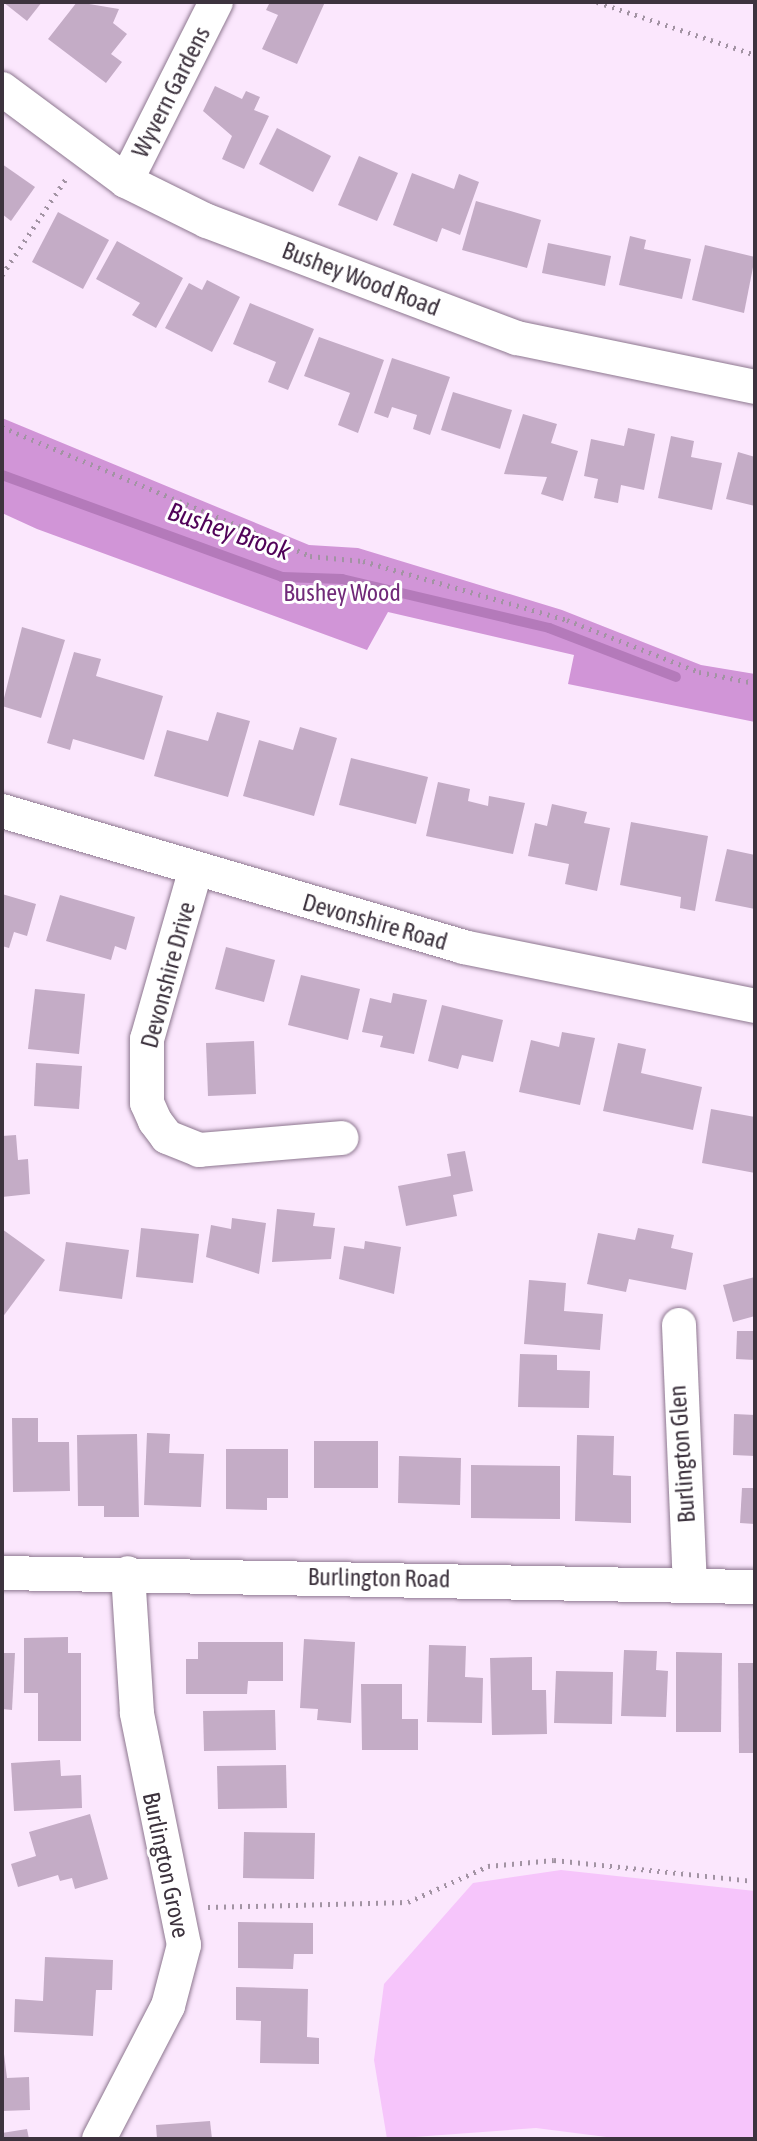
<!DOCTYPE html>
<html>
<head>
<meta charset="utf-8">
<style>
  body { margin:0 }
  #map { position:relative; width:757px; height:2141px; overflow:hidden; background:#fbe7fd; font-family:"Asap Condensed",sans-serif }
  div>[style] { position:absolute }
  .green>* { inset:0; background:#f6c5fb }
  .forest>* { inset:0; background:#d195d7 }
  .stream>* { height:10px; margin:-5px; padding:0 5px; transform-origin:5px; border-radius:5px; background:#b47aba }
  .building>* { inset:0; background:#c4acc6 }
  .path>* { height:5px; margin-top:-2.5px; transform-origin:0; background:repeating-linear-gradient(90deg,#a293a3 0 2px,transparent 0 8px) }
  .roads { filter:drop-shadow(0 0 2px #8d778f) drop-shadow(0 0 2px #8d778f) }
  .street>* { height:34px; margin:-17px; padding:0 17px; transform-origin:17px; border-radius:17px; background:#fff }
  span { translate:-50% -50%; white-space:nowrap; text-align:center; line-height:1.15; -webkit-text-stroke:6px #fff; paint-order:stroke }
  .street-label { font-size:24px; color:#3d333e }
  .park-label { font-size:24px; color:#712a79 }
  .water-label { font-size:26px; color:#510359; font-style:italic }
  .frame { position:absolute; inset:0; border:4px solid #3d333e; pointer-events:none }
</style>
</head>
<body>
<div id="map">
  <div class="green">
    <div style="clip-path:polygon(561px 1870px,755px 1891px,755px 2139px,622px 2139px,536px 2128px,387px 2139px,374px 2060px,384px 1984px,473px 1883px)"></div>
  </div>
  <div class="forest">
    <div style="clip-path:polygon(2px 418px,309px 545px,358px 548px,562px 610px,701px 665px,755px 674px,755px 722px,568px 684px,574px 655px,388px 612px,367px 650px,37px 529px,2px 513px)"></div>
  </div>
  <div class="stream">
    <div style="left:2px;top:475px;width:298px;rotate:20deg"></div>
    <div style="left:282px;top:577px;width:60px;rotate:1.9deg"></div>
    <div style="left:342px;top:579px;width:213px;rotate:13.3deg"></div>
    <div style="left:549px;top:628px;width:136px;rotate:21.1deg"></div>
  </div>
  <div class="building">
    <div style="clip-path:polygon(3px 2px,42px 2px,27px 21px)"></div>
    <div style="clip-path:polygon(77px 2px,119px 9px,113px 23px,127px 34px,111px 54px,122px 62px,106px 83px,48px 39px)"></div>
    <div style="clip-path:polygon(270px 2px,325px 2px,297px 64px,262px 49px,278px 15px,266px 10px)"></div>
    <div style="clip-path:polygon(215px 86px,242px 99px,246px 91px,260px 97px,254px 110px,269px 116px,244px 169px,222px 159px,232px 136px,203px 111px)"></div>
    <div style="clip-path:polygon(277px 128px,331px 156px,313px 192px,259px 164px)"></div>
    <div style="clip-path:polygon(359px 156px,398px 173px,377px 221px,338px 205px)"></div>
    <div style="clip-path:polygon(2px 164px,35px 187px,11px 221px,2px 214px)"></div>
    <div style="clip-path:polygon(412px 173px,454px 189px,459px 174px,479px 182px,460px 235px,442px 228px,437px 242px,393px 225px)"></div>
    <div style="clip-path:polygon(476px 201px,541px 220px,527px 268px,462px 250px)"></div>
    <div style="clip-path:polygon(58px 212px,109px 240px,83px 289px,32px 262px)"></div>
    <div style="clip-path:polygon(630px 236px,646px 240px,644px 249px,691px 259px,682px 299px,619px 285px)"></div>
    <div style="clip-path:polygon(117px 241px,183px 278px,156px 328px,132px 315px,140px 303px,96px 279px)"></div>
    <div style="clip-path:polygon(548px 243px,611px 256px,605px 286px,542px 273px)"></div>
    <div style="clip-path:polygon(705px 245px,755px 257px,744px 313px,692px 300px)"></div>
    <div style="clip-path:polygon(207px 280px,240px 297px,212px 352px,165px 328px,189px 283px,202px 290px)"></div>
    <div style="clip-path:polygon(250px 303px,314px 329px,288px 390px,268px 382px,276px 362px,233px 344px)"></div>
    <div style="clip-path:polygon(319px 337px,384px 360px,358px 433px,338px 425px,350px 393px,304px 376px)"></div>
    <div style="clip-path:polygon(392px 358px,450px 377px,430px 435px,413px 429px,417px 415px,392px 407px,388px 418px,374px 413px)"></div>
    <div style="clip-path:polygon(453px 392px,512px 410px,500px 449px,441px 430px)"></div>
    <div style="clip-path:polygon(523px 414px,557px 424px,551px 443px,578px 451px,563px 501px,541px 494px,547px 477px,504px 474px)"></div>
    <div style="clip-path:polygon(628px 428px,655px 434px,644px 490px,621px 485px,618px 503px,594px 498px,598px 479px,584px 476px,591px 439px,624px 446px)"></div>
    <div style="clip-path:polygon(671px 436px,694px 441px,691px 457px,722px 463px,712px 510px,658px 498px)"></div>
    <div style="clip-path:polygon(738px 452px,755px 457px,755px 506px,726px 499px)"></div>
    <div style="clip-path:polygon(22px 627px,65px 640px,41px 718px,2px 706px)"></div>
    <div style="clip-path:polygon(74px 652px,101px 659px,96px 676px,163px 696px,144px 760px,73px 739px,70px 750px,47px 743px)"></div>
    <div style="clip-path:polygon(217px 712px,250px 721px,228px 797px,154px 776px,167px 730px,208px 741px)"></div>
    <div style="clip-path:polygon(300px 727px,337px 738px,314px 816px,243px 796px,259px 740px,293px 750px)"></div>
    <div style="clip-path:polygon(351px 758px,428px 777px,416px 824px,339px 805px)"></div>
    <div style="clip-path:polygon(438px 782px,470px 789px,468px 801px,488px 806px,489px 796px,525px 803px,513px 854px,426px 836px)"></div>
    <div style="clip-path:polygon(552px 804px,587px 812px,584px 823px,610px 828px,597px 891px,565px 884px,569px 864px,528px 856px,535px 823px,547px 826px)"></div>
    <div style="clip-path:polygon(631px 822px,708px 836px,695px 911px,680px 908px,681px 897px,620px 885px)"></div>
    <div style="clip-path:polygon(727px 849px,755px 855px,755px 909px,715px 901px)"></div>
    <div style="clip-path:polygon(2px 894px,36px 904px,27px 936px,14px 932px,9px 948px,2px 946px)"></div>
    <div style="clip-path:polygon(60px 895px,135px 917px,126px 950px,115px 946px,111px 960px,46px 941px)"></div>
    <div style="clip-path:polygon(226px 947px,275px 960px,264px 1002px,215px 989px)"></div>
    <div style="clip-path:polygon(301px 975px,360px 989px,348px 1040px,288px 1025px)"></div>
    <div style="clip-path:polygon(35px 989px,85px 994px,79px 1054px,28px 1049px)"></div>
    <div style="clip-path:polygon(393px 993px,427px 1000px,414px 1054px,380px 1047px,383px 1036px,362px 1032px,370px 998px,391px 1003px)"></div>
    <div style="clip-path:polygon(442px 1005px,503px 1020px,493px 1062px,462px 1055px,458px 1069px,428px 1061px)"></div>
    <div style="clip-path:polygon(562px 1032px,595px 1038px,580px 1105px,519px 1092px,531px 1040px,559px 1047px)"></div>
    <div style="clip-path:polygon(254px 1041px,256px 1094px,208px 1096px,206px 1043px)"></div>
    <div style="clip-path:polygon(618px 1043px,646px 1049px,641px 1073px,702px 1087px,693px 1130px,603px 1111px)"></div>
    <div style="clip-path:polygon(36px 1063px,82px 1066px,79px 1109px,34px 1106px)"></div>
    <div style="clip-path:polygon(711px 1109px,755px 1117px,755px 1173px,702px 1163px)"></div>
    <div style="clip-path:polygon(16px 1135px,18px 1160px,28px 1159px,30px 1194px,2px 1197px,2px 1136px)"></div>
    <div style="clip-path:polygon(465px 1151px,473px 1191px,453px 1195px,457px 1216px,406px 1226px,398px 1186px,451px 1176px,447px 1154px)"></div>
    <div style="clip-path:polygon(277px 1209px,315px 1213px,313px 1226px,335px 1228px,331px 1259px,272px 1262px)"></div>
    <div style="clip-path:polygon(232px 1218px,266px 1223px,259px 1274px,206px 1257px,211px 1225px,231px 1229px)"></div>
    <div style="clip-path:polygon(141px 1228px,199px 1234px,193px 1283px,136px 1277px)"></div>
    <div style="clip-path:polygon(638px 1228px,674px 1235px,671px 1248px,693px 1253px,686px 1290px,629px 1279px,626px 1292px,587px 1284px,598px 1233px,635px 1240px)"></div>
    <div style="clip-path:polygon(2px 1229px,45px 1260px,2px 1318px)"></div>
    <div style="clip-path:polygon(365px 1241px,401px 1247px,394px 1294px,339px 1279px,344px 1246px,364px 1249px)"></div>
    <div style="clip-path:polygon(66px 1242px,129px 1250px,122px 1299px,59px 1291px)"></div>
    <div style="clip-path:polygon(755px 1277px,755px 1316px,733px 1322px,723px 1285px)"></div>
    <div style="clip-path:polygon(529px 1280px,566px 1283px,564px 1311px,603px 1314px,600px 1350px,524px 1344px)"></div>
    <div style="clip-path:polygon(737px 1331px,755px 1331px,755px 1360px,736px 1359px)"></div>
    <div style="clip-path:polygon(520px 1354px,557px 1355px,557px 1370px,590px 1371px,589px 1408px,518px 1407px)"></div>
    <div style="clip-path:polygon(734px 1414px,755px 1415px,755px 1456px,733px 1455px)"></div>
    <div style="clip-path:polygon(12px 1418px,38px 1418px,38px 1442px,69px 1442px,70px 1491px,13px 1492px)"></div>
    <div style="clip-path:polygon(147px 1433px,170px 1434px,169px 1453px,204px 1454px,201px 1507px,144px 1505px)"></div>
    <div style="clip-path:polygon(137px 1434px,139px 1517px,104px 1517px,104px 1506px,78px 1506px,77px 1435px)"></div>
    <div style="clip-path:polygon(577px 1435px,614px 1436px,613px 1475px,631px 1476px,631px 1523px,575px 1521px)"></div>
    <div style="clip-path:polygon(314px 1441px,378px 1441px,378px 1488px,314px 1488px)"></div>
    <div style="clip-path:polygon(226px 1449px,288px 1449px,288px 1498px,267px 1498px,267px 1510px,226px 1509px)"></div>
    <div style="clip-path:polygon(399px 1456px,461px 1458px,460px 1505px,398px 1503px)"></div>
    <div style="clip-path:polygon(471px 1465px,560px 1466px,560px 1519px,471px 1518px)"></div>
    <div style="clip-path:polygon(742px 1488px,755px 1488px,755px 1524px,740px 1523px)"></div>
    <div style="clip-path:polygon(68px 1637px,68px 1653px,81px 1653px,81px 1741px,38px 1741px,38px 1693px,24px 1693px,24px 1638px)"></div>
    <div style="clip-path:polygon(304px 1639px,355px 1642px,351px 1723px,317px 1720px,318px 1709px,300px 1708px)"></div>
    <div style="clip-path:polygon(198px 1642px,283px 1642px,283px 1681px,248px 1681px,247px 1694px,186px 1694px,186px 1659px,198px 1659px)"></div>
    <div style="clip-path:polygon(429px 1645px,466px 1646px,465px 1677px,483px 1678px,482px 1723px,427px 1722px)"></div>
    <div style="clip-path:polygon(624px 1650px,657px 1651px,656px 1670px,668px 1671px,666px 1717px,621px 1716px)"></div>
    <div style="clip-path:polygon(676px 1652px,722px 1653px,721px 1732px,676px 1732px)"></div>
    <div style="clip-path:polygon(2px 1653px,15px 1653px,12px 1710px,2px 1709px)"></div>
    <div style="clip-path:polygon(532px 1657px,532px 1690px,546px 1690px,547px 1734px,492px 1735px,490px 1658px)"></div>
    <div style="clip-path:polygon(738px 1663px,755px 1663px,755px 1753px,739px 1753px)"></div>
    <div style="clip-path:polygon(556px 1671px,613px 1672px,612px 1724px,554px 1723px)"></div>
    <div style="clip-path:polygon(361px 1684px,402px 1684px,402px 1719px,418px 1719px,418px 1750px,362px 1750px)"></div>
    <div style="clip-path:polygon(275px 1710px,276px 1750px,204px 1751px,203px 1711px)"></div>
    <div style="clip-path:polygon(60px 1760px,61px 1776px,81px 1775px,82px 1808px,14px 1811px,11px 1763px)"></div>
    <div style="clip-path:polygon(286px 1765px,287px 1808px,218px 1809px,217px 1766px)"></div>
    <div style="clip-path:polygon(90px 1814px,108px 1879px,75px 1889px,72px 1878px,60px 1881px,58px 1875px,18px 1887px,11px 1864px,36px 1856px,29px 1832px)"></div>
    <div style="clip-path:polygon(244px 1832px,315px 1833px,314px 1879px,243px 1878px)"></div>
    <div style="clip-path:polygon(238px 1922px,313px 1923px,313px 1954px,294px 1954px,293px 1969px,238px 1968px)"></div>
    <div style="clip-path:polygon(45px 1957px,113px 1960px,112px 1990px,96px 1990px,93px 2036px,14px 2032px,15px 1999px,43px 2001px)"></div>
    <div style="clip-path:polygon(236px 1987px,308px 1989px,307px 2037px,319px 2038px,319px 2064px,260px 2063px,261px 2021px,236px 2020px)"></div>
    <div style="clip-path:polygon(2px 2038px,7px 2078px,29px 2077px,30px 2110px,2px 2111px)"></div>
    <div style="clip-path:polygon(210px 2121px,212px 2139px,157px 2139px,156px 2125px)"></div>
    <div style="clip-path:polygon(27px 2129px,29px 2139px,2px 2139px,2px 2133px)"></div>
  </div>
  <div class="path">
    <div style="left:597px;top:2px;width:167px;rotate:18.5deg"></div>
    <div style="left:2px;top:275px;width:118px;rotate:-56.4deg"></div>
    <div style="left:2px;top:427px;width:334px;rotate:22.7deg"></div>
    <div style="left:310px;top:556px;width:53px;rotate:5.4deg"></div>
    <div style="left:363px;top:561px;width:212px;rotate:16.1deg"></div>
    <div style="left:567px;top:620px;width:142px;rotate:21.5deg"></div>
    <div style="left:699px;top:672px;width:57px;rotate:11.1deg"></div>
    <div style="left:208px;top:1907px;width:200px;rotate:-1.4deg"></div>
    <div style="left:408px;top:1902px;width:88px;rotate:-24.2deg"></div>
    <div style="left:488px;top:1866px;width:66px;rotate:-5.2deg"></div>
    <div style="left:554px;top:1860px;width:202px;rotate:6deg"></div>
  </div>
  <div class="roads">
    <div class="street">
      <div style="left:2px;top:89px;width:154px;rotate:36.6deg"></div>
      <div style="left:126px;top:181px;width:90px;rotate:26.3deg"></div>
      <div style="left:207px;top:221px;width:331px;rotate:20.7deg"></div>
      <div style="left:517px;top:338px;width:243px;rotate:11.6deg"></div>
      <div style="left:126px;top:181px;width:200px;rotate:-63.3deg"></div>
      <div style="left:2px;top:811px;width:481px;rotate:16.4deg"></div>
      <div style="left:463px;top:947px;width:298px;rotate:11.4deg"></div>
      <div style="left:195px;top:872px;width:174px;rotate:106deg"></div>
      <div style="left:147px;top:1039px;width:64px;rotate:90deg"></div>
      <div style="left:147px;top:1103px;width:20px;rotate:66deg"></div>
      <div style="left:155px;top:1121px;width:20px;rotate:53deg"></div>
      <div style="left:167px;top:1137px;width:35px;rotate:22deg"></div>
      <div style="left:199px;top:1150px;width:143px;rotate:-4.8deg"></div>
      <div style="left:679px;top:1325px;width:258px;rotate:87.6deg"></div>
      <div style="left:2px;top:1573px;width:753px;rotate:1.07deg"></div>
      <div style="left:99px;top:2139px;width:150px;rotate:-62.6deg"></div>
      <div style="left:168px;top:2006px;width:63px;rotate:-75.3deg"></div>
      <div style="left:184px;top:1945px;width:237px;rotate:-101.5deg"></div>
      <div style="left:137px;top:1713px;width:140px;rotate:-93.7deg"></div>
    </div>
  </div>
  <div class="street-label">
    <span style="left:171px;top:92px;rotate:-63deg">Wyvern Gardens</span>
    <span style="left:361px;top:279px;rotate:21deg">Bushey Wood Road</span>
    <span style="left:375px;top:922px;rotate:16deg">Devonshire Road</span>
    <span style="left:168px;top:975px;rotate:-75deg">Devonshire Drive</span>
    <span style="left:682px;top:1454px;rotate:-94deg">Burlington Glen</span>
    <span style="left:379px;top:1578px;rotate:1deg">Burlington Road</span>
    <span style="left:166px;top:1865px;rotate:78deg">Burlington Grove</span>
  </div>
  <div class="park-label">
    <span style="left:342px;top:593px">Bushey Wood</span>
  </div>
  <div class="water-label">
    <span style="left:229px;top:532px;rotate:19deg">Bushey Brook</span>
  </div>
  <div class="frame"></div>
</div>
</body>
</html>
